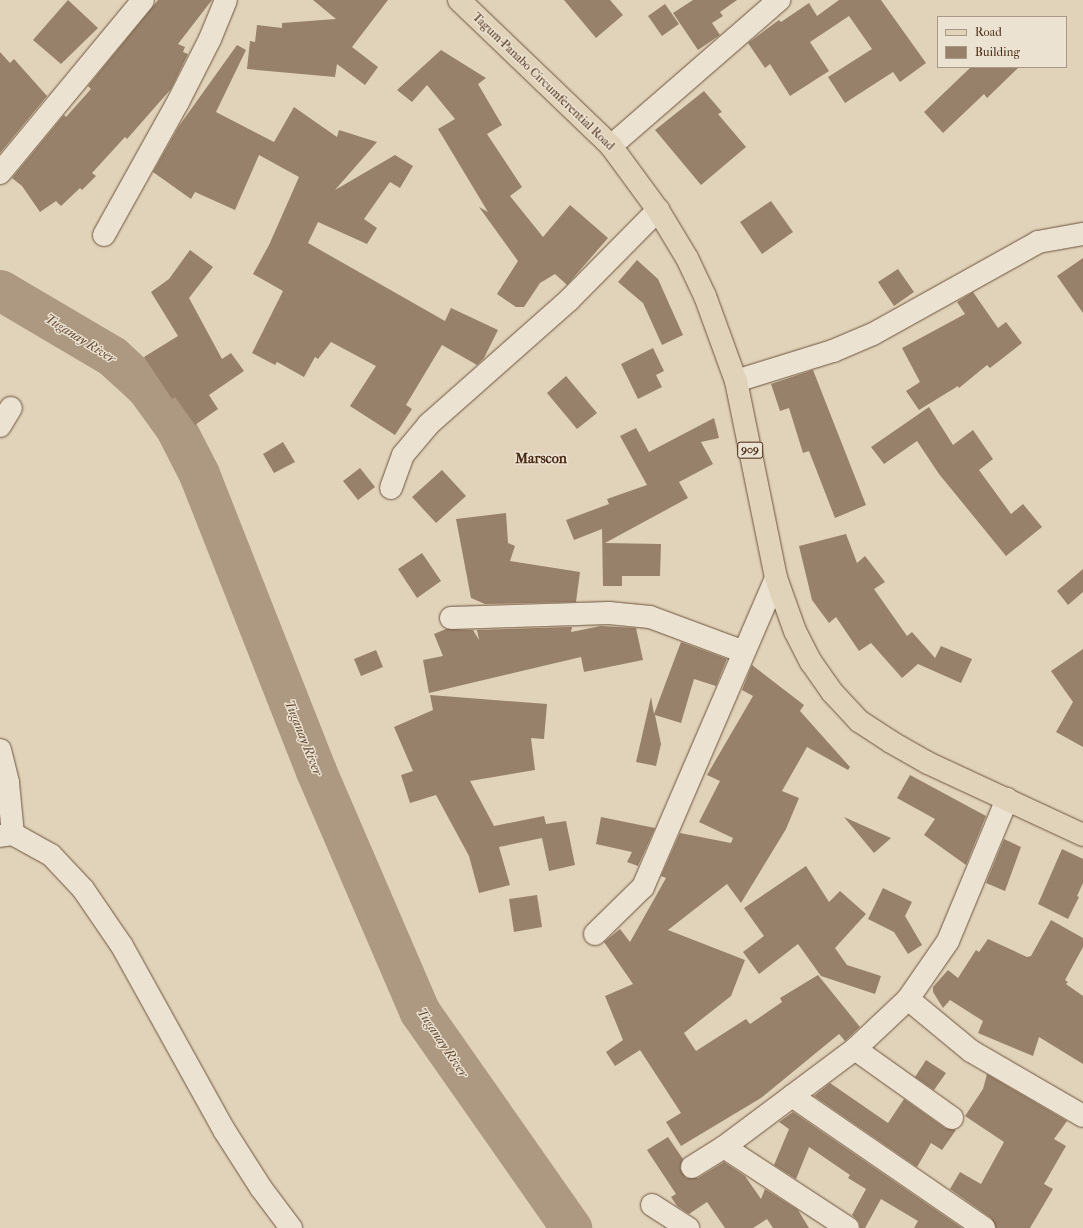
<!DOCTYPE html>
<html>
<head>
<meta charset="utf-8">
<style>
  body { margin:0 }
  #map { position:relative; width:1083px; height:1228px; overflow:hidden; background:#e1d3ba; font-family:"IM FELL French Canon",serif }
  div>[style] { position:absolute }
  .river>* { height:41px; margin:-20.5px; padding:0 20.5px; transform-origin:20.5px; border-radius:20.5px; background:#ad9981 }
  .building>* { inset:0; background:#97816a }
  .roads { filter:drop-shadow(0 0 1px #6e543d) drop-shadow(0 0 1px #6e543d) }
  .street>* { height:22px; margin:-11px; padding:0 11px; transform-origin:11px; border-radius:11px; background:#ece2d2 }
  .primary>* { height:22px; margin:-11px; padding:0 11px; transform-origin:11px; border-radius:11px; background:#e1d3ba }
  span { translate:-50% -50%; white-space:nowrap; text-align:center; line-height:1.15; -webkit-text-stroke:3px #ece2d2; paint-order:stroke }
  .shield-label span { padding:1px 3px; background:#ece2d2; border:1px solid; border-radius:3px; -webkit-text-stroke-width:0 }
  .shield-label { font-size:11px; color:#472913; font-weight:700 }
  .street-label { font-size:12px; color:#472913 }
  .water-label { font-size:13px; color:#60452e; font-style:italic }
  .quarter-label { font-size:14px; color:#472913; font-weight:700 }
  .legend { position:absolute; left:937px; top:16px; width:130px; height:52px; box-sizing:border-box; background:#ece2d2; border:1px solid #aa9886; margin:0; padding:5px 7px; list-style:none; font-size:12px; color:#472913 }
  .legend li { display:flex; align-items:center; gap:8px; height:20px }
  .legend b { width:20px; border:1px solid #aa9886 }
</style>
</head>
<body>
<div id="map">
  <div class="river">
    <div style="left:0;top:290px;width:130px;rotate:30.5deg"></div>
    <div style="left:112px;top:356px;width:46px;rotate:42.4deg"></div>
    <div style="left:146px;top:387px;width:49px;rotate:54.1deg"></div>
    <div style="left:175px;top:427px;width:53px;rotate:62.9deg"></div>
    <div style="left:199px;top:474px;width:319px;rotate:68.5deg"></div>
    <div style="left:316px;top:771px;width:262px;rotate:66.7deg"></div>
    <div style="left:420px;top:1012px;width:264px;rotate:55deg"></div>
  </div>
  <div class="building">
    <div style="clip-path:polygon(68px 0,98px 28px,61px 64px,33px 40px)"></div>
    <div style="clip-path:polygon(158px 0,212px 0,178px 44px,185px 47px,183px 52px,188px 54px,171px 89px,127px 139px,125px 137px,92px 173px,96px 176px,82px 190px,80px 188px,61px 206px,56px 201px,40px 212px,22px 186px,12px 178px,64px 115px,66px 117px,91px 89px,88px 86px)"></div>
    <div style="clip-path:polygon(313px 0,388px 0,352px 47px,378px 67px,365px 85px,337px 64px,335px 77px,247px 69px,250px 41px,255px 42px,257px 25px,282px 28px,282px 23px,336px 19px)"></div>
    <div style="clip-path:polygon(564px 0,610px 0,623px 15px,596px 38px)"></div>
    <div style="clip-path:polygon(693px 0,737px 0,720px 12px,723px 16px,712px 23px,720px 35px,698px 50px,673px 13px)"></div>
    <div style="clip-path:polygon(839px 0,881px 0,926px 63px,900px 82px,893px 72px,845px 103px,828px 77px,872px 49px,849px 16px,810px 42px,829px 71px,790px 96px,770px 64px,765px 68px,748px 43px,779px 20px,781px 22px,809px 3px,817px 16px)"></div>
    <div style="clip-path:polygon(665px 4px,679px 24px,662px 36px,648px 16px)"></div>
    <div style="clip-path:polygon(237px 45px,246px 50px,216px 112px,274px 142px,294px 107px,337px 137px,339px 130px,377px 142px,335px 190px,395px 155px,413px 166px,400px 188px,390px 182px,364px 219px,377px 228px,367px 244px,318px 222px,308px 243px,445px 321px,451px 308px,498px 330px,484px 358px,477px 365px,442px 345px,406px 405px,412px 409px,395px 435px,350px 406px,376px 366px,331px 342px,318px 359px,315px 357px,304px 377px,277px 362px,275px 365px,252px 353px,283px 291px,253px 274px,269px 245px,299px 177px,259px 155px,235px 210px,195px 192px,191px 199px,153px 172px,179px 126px)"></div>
    <div style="clip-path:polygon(441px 50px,486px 78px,478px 84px,502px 125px,487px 134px,522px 187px,510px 196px,543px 237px,570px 205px,608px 238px,567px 285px,555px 274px,540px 283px,524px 307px,516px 307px,497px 294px,518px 261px,479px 207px,488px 212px,438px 129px,455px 119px,427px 85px,412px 102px,397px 90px)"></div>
    <div style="clip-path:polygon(0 52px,10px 63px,14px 59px,47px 96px,0 153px)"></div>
    <div style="clip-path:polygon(971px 67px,1019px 67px,987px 98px,984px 94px,943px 133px,924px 112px)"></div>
    <div style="clip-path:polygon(704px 91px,722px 112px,718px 114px,746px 147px,701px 185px,655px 130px)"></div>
    <div style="clip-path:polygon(771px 201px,793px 232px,762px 254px,740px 222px)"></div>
    <div style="clip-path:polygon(190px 250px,213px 267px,189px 298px,222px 359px,231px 353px,244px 371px,209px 395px,218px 409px,195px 425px,175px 397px,172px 399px,144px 357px,178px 336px,151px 292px,169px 279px)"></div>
    <div style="clip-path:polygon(1083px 258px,1083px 313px,1057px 276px)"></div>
    <div style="clip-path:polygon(637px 260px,658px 279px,683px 335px,662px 345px,643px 303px,618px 282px)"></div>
    <div style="clip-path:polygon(898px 269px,914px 292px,894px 306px,878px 282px)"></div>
    <div style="clip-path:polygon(973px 292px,998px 328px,1006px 322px,1022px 343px,990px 368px,987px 365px,959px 388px,958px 386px,919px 410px,906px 391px,920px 382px,902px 348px,965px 314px,957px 302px)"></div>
    <div style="clip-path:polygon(653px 348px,664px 371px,656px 375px,662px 387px,638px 399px,621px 364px)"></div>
    <div style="clip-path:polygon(813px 370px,866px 505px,835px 518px,809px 451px,803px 453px,789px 408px,780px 411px,771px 384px)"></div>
    <div style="clip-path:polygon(566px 376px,597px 413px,577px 429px,547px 393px)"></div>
    <div style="clip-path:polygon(929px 407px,953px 445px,973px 430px,993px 459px,979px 470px,1011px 514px,1023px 504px,1042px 527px,1006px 556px,939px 474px,917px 441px,884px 464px,871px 447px)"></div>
    <div style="clip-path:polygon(714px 418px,719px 438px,701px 442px,713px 464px,679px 482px,688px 498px,605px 543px,661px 544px,660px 576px,622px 576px,622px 586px,603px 586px,602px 529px,574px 540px,566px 520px,609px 504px,607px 499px,647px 485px,620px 436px,636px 428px,649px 452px)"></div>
    <div style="clip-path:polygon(283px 442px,295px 462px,274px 473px,263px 454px)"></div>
    <div style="clip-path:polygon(360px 468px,375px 487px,358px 500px,343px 481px)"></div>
    <div style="clip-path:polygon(442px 470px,466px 496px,436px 523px,412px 497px)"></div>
    <div style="clip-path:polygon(506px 513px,508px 543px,515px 546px,510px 561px,580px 572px,576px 602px,485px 604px,471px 598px,456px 519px)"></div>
    <div style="clip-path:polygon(846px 534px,857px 563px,865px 556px,885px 582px,874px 589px,907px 636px,912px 632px,935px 658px,941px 646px,972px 659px,961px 683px,918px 664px,902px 678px,871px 643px,859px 651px,836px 617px,829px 623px,812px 600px,799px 546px)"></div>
    <div style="clip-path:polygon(422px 553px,441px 581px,417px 598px,398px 569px)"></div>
    <div style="clip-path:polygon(1083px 569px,1083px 592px,1068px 605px,1057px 591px)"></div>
    <div style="clip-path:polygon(601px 626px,636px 628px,643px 660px,584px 672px,581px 657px,429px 693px,423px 660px,443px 656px,434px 634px,446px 629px,473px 630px,479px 640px,477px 630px,572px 627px,571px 632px)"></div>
    <div style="clip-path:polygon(681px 642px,727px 659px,716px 686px,694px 679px,681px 723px,655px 715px,661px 744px,656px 766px,636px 762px,651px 697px,654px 714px)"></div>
    <div style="clip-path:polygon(1083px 649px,1083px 747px,1056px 732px,1073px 702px,1051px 671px)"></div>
    <div style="clip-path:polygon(376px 650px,383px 667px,361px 676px,354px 659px)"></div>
    <div style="clip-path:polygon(752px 665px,804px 705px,800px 711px,850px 767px,848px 770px,807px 747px,782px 791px,799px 798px,786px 829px,741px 903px,727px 884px,668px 930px,745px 960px,731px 996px,684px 1033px,696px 1051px,746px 1019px,750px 1024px,782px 1002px,780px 998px,818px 975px,860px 1027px,845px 1041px,839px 1034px,761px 1098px,681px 1146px,666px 1122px,681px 1113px,640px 1050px,615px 1066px,606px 1052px,623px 1040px,605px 996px,633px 984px,604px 942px,620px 929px,630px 942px,666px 878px,661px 876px,680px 833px,731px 843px,733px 838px,699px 822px,720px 781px,707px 775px,753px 696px,742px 690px)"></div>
    <div style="clip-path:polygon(430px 695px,547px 704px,544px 739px,531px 738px,535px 770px,470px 781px,494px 826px,544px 816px,546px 824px,566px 821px,575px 865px,549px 871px,542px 838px,499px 847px,510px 885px,479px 893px,469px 856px,436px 795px,410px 803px,401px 775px,413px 771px,394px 727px,433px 710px)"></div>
    <div style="clip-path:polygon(910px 775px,986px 816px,966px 865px,924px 835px,935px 819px,897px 798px)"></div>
    <div style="clip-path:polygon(601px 817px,655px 828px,638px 866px,627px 862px,632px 852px,596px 844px)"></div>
    <div style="clip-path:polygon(844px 817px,891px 838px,874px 853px)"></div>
    <div style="clip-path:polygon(1004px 839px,1021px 847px,1005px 891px,986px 883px)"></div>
    <div style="clip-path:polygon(1062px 849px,1083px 859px,1083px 883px,1077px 896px,1079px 897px,1068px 919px,1038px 904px)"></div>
    <div style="clip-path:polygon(806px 866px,829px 902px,840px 891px,866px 914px,835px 948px,847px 965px,881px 976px,875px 994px,821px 976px,798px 944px,759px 974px,743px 952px,764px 936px,744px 908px)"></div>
    <div style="clip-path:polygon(883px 888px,912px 902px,905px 916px,922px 945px,908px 954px,894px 932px,868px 919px)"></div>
    <div style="clip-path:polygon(537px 895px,542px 927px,514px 932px,509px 899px)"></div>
    <div style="clip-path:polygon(1051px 920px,1083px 938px,1083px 947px,1065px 980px,1068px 982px,1066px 984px,1083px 996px,1083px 1064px,1039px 1037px,1033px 1056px,978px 1033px,983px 1021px,950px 1000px,943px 1008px,933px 992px,933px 987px,948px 970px,958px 978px,976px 950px,979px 952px,988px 939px,1027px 957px,1031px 956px)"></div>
    <div style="clip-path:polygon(926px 1060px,946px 1073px,934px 1090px,915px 1077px)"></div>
    <div style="clip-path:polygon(987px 1074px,1067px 1121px,1054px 1139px,1066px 1146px,1044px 1184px,1053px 1189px,1030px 1228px,996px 1228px,991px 1218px,950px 1189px,960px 1172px,981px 1184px,1004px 1142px,965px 1116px,983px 1089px)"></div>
    <div style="clip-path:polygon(830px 1083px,888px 1123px,904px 1099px,945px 1128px,956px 1130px,942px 1150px,931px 1143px,917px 1167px,814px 1096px)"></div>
    <div style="clip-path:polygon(793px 1112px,962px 1228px,914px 1228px,918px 1221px,881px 1199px,865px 1228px,860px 1228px,859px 1222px,852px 1215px,866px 1189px,848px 1178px,850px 1175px,809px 1147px,796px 1179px,774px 1165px,789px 1129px,779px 1122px)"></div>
    <div style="clip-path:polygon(668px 1137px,683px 1159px,680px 1168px,686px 1178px,698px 1178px,724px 1162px,745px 1176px,761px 1199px,765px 1189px,798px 1210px,809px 1228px,773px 1228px,767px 1219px,753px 1228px,725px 1228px,707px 1202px,689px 1214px,677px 1206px,671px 1197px,676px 1194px,647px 1150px)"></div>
  </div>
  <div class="roads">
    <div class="street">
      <div style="left:611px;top:146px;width:223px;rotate:-41deg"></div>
      <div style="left:0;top:173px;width:224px;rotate:-50.4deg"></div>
      <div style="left:104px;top:235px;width:152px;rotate:-60.9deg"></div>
      <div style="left:178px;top:102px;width:71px;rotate:-63.1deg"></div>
      <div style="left:210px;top:39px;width:42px;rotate:-67.7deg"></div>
      <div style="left:736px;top:381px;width:102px;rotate:-17.2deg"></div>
      <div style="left:833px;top:351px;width:43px;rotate:-23deg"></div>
      <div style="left:873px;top:334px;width:189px;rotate:-29.1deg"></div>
      <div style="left:1038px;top:242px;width:46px;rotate:-10.1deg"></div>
      <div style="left:0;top:426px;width:21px;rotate:-59deg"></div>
      <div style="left:391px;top:488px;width:35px;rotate:-70deg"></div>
      <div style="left:403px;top:455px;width:40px;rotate:-50deg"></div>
      <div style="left:429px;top:424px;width:187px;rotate:-41.5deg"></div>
      <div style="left:569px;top:300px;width:127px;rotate:-45.3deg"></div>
      <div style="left:451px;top:618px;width:158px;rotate:-1.8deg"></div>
      <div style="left:609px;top:613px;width:41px;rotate:5.6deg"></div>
      <div style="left:650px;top:617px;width:100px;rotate:20.4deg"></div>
      <div style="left:0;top:750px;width:34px;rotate:76deg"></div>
      <div style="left:8px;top:783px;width:51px;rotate:84.4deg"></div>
      <div style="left:0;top:836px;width:13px;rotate:-9deg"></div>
      <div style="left:13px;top:834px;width:43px;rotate:28.9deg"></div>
      <div style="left:51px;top:855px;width:47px;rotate:46.7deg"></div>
      <div style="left:83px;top:889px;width:69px;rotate:55.6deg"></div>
      <div style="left:122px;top:946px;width:210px;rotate:61deg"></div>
      <div style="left:224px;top:1130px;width:69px;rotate:57.5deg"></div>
      <div style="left:261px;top:1188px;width:50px;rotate:53.1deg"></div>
      <div style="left:595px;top:934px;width:67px;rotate:-44.4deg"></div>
      <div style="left:643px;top:887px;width:336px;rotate:-66.7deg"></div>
      <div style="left:908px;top:999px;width:82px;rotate:39.5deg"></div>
      <div style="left:971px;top:1051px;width:129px;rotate:30.1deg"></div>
      <div style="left:855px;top:1049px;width:119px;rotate:35.4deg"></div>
      <div style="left:792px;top:1096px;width:233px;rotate:34.5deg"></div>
      <div style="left:724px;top:1147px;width:148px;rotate:33.2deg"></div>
      <div style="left:692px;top:1167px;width:38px;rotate:-32deg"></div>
      <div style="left:724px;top:1147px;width:164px;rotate:-36.8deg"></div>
      <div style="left:855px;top:1049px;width:73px;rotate:-43.3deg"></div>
      <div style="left:908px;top:999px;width:70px;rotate:-55.4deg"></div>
      <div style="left:948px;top:941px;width:154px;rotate:-67.4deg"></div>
      <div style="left:652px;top:1205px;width:43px;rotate:32.6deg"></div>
    </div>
    <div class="primary">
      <div style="left:459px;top:0;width:211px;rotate:43.8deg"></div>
      <div style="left:611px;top:146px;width:79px;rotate:53.7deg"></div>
      <div style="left:658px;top:210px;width:56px;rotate:58.9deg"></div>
      <div style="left:687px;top:258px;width:42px;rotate:64.7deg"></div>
      <div style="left:705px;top:296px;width:90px;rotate:70deg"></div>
      <div style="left:736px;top:381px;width:201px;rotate:78.5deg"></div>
      <div style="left:776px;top:578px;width:56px;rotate:70.3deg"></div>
      <div style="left:795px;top:631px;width:35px;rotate:63deg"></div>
      <div style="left:811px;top:662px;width:37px;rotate:55deg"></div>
      <div style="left:832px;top:692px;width:40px;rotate:47deg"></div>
      <div style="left:859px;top:721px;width:38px;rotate:33deg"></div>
      <div style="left:891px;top:742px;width:43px;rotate:29.6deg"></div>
      <div style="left:928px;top:763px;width:171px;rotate:24.9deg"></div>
    </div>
  </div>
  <div class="shield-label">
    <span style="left:750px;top:450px">909</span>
  </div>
  <div class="street-label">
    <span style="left:543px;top:82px;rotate:44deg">Tagum-Panabo Circumferential Road</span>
  </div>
  <div class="water-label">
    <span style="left:80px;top:339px;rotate:32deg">Tuganay River</span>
    <span style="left:303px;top:738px;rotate:68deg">Tuganay River</span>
    <span style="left:442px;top:1043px;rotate:56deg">Tuganay River</span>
  </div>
  <div class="quarter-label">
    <span style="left:541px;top:459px">Marscon</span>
  </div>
  <ul class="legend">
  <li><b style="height:5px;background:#e1d3ba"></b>Road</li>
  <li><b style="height:11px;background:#97816a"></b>Building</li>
  </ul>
</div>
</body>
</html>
